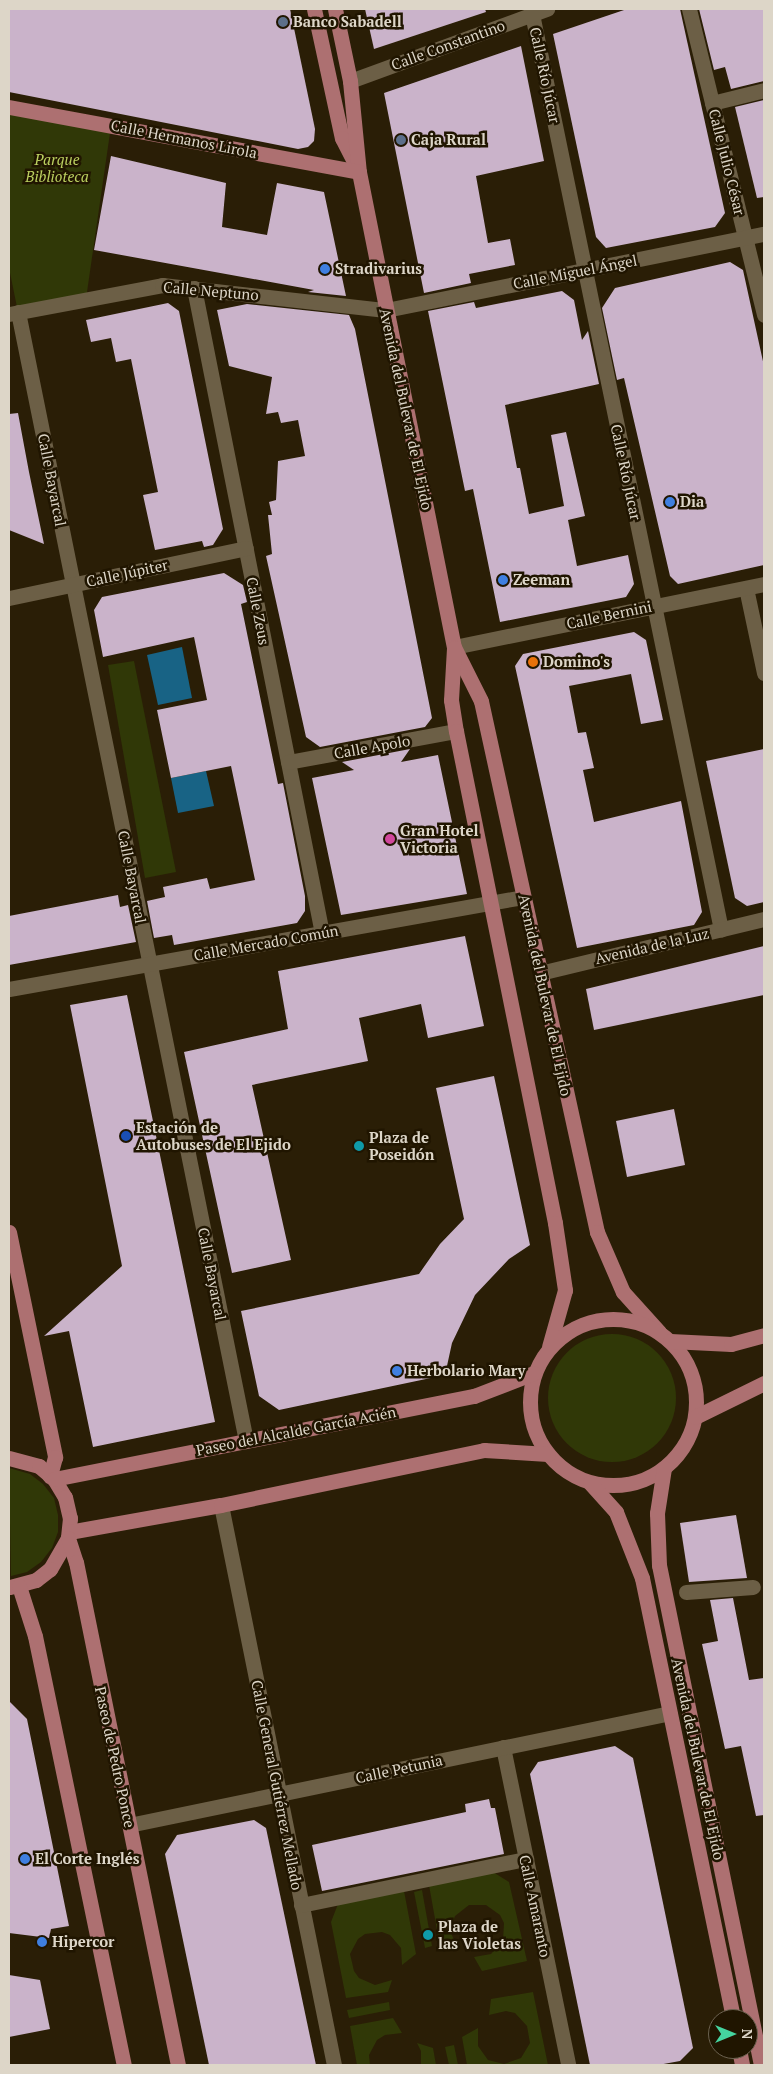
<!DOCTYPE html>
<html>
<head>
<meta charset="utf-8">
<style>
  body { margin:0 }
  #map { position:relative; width:773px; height:2074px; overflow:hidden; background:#2a1e06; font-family:"PT Serif",serif }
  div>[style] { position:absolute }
  .green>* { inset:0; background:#303807 }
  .round { border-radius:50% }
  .water>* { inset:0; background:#186385 }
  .building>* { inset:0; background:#cab3ca }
  .minor>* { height:15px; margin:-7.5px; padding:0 7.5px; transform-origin:7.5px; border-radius:7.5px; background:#6c5f46 }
  .major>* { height:15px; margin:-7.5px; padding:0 7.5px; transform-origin:7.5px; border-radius:7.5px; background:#ad7071 }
  .major>.ring { margin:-7.5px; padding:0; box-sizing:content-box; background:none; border:15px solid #ad7071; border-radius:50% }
  .dots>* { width:14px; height:14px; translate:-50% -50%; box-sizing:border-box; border:2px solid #201500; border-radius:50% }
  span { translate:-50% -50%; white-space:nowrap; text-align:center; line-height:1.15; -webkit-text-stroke:5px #201500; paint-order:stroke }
  .poi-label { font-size:15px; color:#ddd6c8; font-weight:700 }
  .left { translate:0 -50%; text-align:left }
  .street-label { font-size:15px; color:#ddd6c8 }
  .park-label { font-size:15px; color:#bbd05f; font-style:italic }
  .frame { position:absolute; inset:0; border:10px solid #ddd6c8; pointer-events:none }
  .north { position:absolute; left:708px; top:2009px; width:50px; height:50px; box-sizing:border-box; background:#201500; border:1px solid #6c6250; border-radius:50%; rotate:90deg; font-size:14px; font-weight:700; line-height:20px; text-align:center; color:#ddd6c8 }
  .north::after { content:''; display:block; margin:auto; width:18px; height:22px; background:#45d49f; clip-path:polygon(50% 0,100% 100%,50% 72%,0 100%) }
</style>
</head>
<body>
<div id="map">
  <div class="green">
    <div style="clip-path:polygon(9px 107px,111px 126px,86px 299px,18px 312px,9px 268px)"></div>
    <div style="clip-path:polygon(134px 661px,176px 872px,145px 878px,108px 665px)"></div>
    <div class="round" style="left:548px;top:1334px;width:128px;height:128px"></div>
    <div style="clip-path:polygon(9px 1468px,30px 1474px,43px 1484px,54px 1498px,58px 1515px,58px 1532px,52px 1548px,41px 1562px,27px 1572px,11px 1576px)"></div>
    <div style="clip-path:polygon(493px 1872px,509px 1882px,527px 1961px,482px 1971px,474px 1957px,491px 1954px,503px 1941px,504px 1923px,500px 1915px,486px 1905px,469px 1905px,455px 1916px,452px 1924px,451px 1933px,458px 1949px,440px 1947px,429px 1885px)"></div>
    <div style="clip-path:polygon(422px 1890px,432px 1946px,425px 1948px,414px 1892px)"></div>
    <div style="clip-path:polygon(404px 1891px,416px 1954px,402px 1965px,401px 1948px,390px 1935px,382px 1932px,365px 1934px,358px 1939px,350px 1954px,354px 1971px,359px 1978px,375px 1985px,392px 1980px,388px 1992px,346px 1998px,331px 1922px,338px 1904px)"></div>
    <div style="clip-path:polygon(533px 1992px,548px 2065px,467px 2065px,462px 2037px,478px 2028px,478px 2046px,488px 2060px,504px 2064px,521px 2058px,530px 2043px,527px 2026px,515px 2013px,506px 2011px,489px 2015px,491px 1999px)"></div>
    <div style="clip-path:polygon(389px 2002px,390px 2010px,349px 2018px,347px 2010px)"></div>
    <div style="clip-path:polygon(393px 2018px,402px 2033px,385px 2035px,377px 2040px,369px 2055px,370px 2065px,357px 2065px,350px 2026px)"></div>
    <div style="clip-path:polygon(417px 2043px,433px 2048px,436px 2065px,421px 2065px,421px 2051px)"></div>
    <div style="clip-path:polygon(454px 2045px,458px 2065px,449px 2065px,445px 2047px)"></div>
  </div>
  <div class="water">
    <div style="clip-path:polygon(182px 647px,192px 698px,158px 705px,147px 655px)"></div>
    <div style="clip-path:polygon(206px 771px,214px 806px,178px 813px,171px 778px)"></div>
  </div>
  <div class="building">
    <div style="clip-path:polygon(9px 9px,290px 9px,315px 129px,314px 141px,308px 147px,298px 149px,9px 92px)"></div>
    <div style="clip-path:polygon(365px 9px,485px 9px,486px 12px,374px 49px)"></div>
    <div style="clip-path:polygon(627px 9px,680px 9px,725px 213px,715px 227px,606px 248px,596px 237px,553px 34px)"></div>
    <div style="clip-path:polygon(699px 9px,764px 9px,764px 81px,731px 89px,725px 67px,714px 70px)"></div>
    <div style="clip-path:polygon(521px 46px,544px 161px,476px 176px,488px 243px,510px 239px,515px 265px,469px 274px,471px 283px,424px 293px,384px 93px)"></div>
    <div style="clip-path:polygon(764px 100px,764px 197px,757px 198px,735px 107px)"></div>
    <div style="clip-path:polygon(111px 156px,226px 183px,222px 227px,267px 235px,277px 183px,324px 192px,346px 296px,308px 292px,314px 290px,94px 250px)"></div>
    <div style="clip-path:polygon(730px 262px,743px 270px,764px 366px,764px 565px,678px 584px,670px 576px,624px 378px,617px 380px,602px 308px,615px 288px)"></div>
    <div style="clip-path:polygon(562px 291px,574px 300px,582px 340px,588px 331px,599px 384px,505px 405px,517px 468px,520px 468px,529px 514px,564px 506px,551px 435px,566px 432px,585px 516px,568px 520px,577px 566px,628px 555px,634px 584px,626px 597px,500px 622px,473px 489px,465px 491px,428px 311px,474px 302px,476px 308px)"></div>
    <div style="clip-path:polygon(168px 303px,179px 311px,223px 529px,213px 545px,204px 547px,202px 541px,155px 550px,143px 495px,158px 492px,131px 359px,116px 362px,111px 338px,91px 342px,86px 320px)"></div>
    <div style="clip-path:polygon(247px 304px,349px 315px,355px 329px,432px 718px,425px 727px,320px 747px,306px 737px,266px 556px,272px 554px,268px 515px,272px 515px,269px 502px,276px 500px,278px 461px,305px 456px,298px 420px,281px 423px,278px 412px,266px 414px,272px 377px,229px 366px,217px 310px)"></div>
    <div style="clip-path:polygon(18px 413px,29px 472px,44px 544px,9px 530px,9px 414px)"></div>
    <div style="clip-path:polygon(224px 573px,243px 585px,247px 602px,241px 604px,278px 784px,283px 783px,305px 896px,305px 911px,297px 923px,174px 945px,172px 935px,154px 938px,147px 901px,165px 897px,163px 887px,207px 878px,210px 889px,255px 880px,231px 766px,171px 778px,157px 710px,207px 700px,194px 637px,103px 657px,94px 610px,102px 597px)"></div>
    <div style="clip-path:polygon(634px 632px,646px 640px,663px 720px,641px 724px,631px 674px,569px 686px,578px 733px,586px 732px,594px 768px,583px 770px,594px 822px,681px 801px,702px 912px,694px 925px,577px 948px,515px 666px,523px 654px)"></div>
    <div style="clip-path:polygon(410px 749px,401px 762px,438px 755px,467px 894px,341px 915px,312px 778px,354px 770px,342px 762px)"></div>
    <div style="clip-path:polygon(764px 749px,764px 902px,747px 906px,735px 898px,706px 761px)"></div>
    <div style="clip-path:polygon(118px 895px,120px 907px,128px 905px,136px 942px,9px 965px,9px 916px)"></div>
    <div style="clip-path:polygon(465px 936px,484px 1026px,428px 1038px,421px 1004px,359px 1018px,368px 1061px,252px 1085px,291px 1260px,232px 1273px,184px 1052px,288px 1029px,278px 971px)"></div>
    <div style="clip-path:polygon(764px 946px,764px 995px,594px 1030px,586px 989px)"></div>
    <div style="clip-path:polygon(127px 995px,215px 1422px,93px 1447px,69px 1331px,44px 1336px,122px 1266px,70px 1005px)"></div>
    <div style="clip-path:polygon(494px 1076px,530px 1245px,509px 1259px,475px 1295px,452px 1343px,445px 1375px,279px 1410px,259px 1396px,241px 1311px,419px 1274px,440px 1244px,464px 1219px,436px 1088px)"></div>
    <div style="clip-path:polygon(674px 1109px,685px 1165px,627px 1177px,616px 1121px)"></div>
    <div style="clip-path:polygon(736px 1515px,747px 1578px,689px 1582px,680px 1523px)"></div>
    <div style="clip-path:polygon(733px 1598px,749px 1680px,764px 1678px,764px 1815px,756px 1816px,741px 1746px,725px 1749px,702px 1644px,718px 1641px,710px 1600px)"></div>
    <div style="clip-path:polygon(9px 1701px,27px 1719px,69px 1926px,51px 1929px,49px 1938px,9px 1933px)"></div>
    <div style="clip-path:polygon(615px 1746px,633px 1758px,693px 2048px,680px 2061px,658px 2065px,590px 2065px,530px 1774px,538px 1762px)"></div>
    <div style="clip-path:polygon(489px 1799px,491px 1808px,495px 1808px,504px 1854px,322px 1891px,312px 1845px,466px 1812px,465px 1804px)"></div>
    <div style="clip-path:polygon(254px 1820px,266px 1828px,316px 2065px,209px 2065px,165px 1854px,177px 1835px)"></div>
    <div style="clip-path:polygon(9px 1975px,40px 1980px,50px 2029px,9px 2037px)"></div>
  </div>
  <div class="minor">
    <div style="left:531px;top:9px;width:940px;rotate:78.34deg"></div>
    <div style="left:689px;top:9px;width:315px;rotate:76.2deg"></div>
    <div style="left:350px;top:81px;width:210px;rotate:-20.1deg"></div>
    <div style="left:712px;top:103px;width:54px;rotate:-14deg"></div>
    <div style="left:194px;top:288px;width:658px;rotate:78.78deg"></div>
    <div style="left:18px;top:312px;width:1152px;rotate:78.58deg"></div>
    <div style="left:9px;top:314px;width:156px;rotate:-10.7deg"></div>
    <div style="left:162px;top:285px;width:225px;rotate:6.4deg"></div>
    <div style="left:386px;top:310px;width:386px;rotate:-11.4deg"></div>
    <div style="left:746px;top:588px;width:87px;rotate:78deg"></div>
    <div style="left:9px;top:598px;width:242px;rotate:-11.9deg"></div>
    <div style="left:454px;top:647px;width:316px;rotate:-11.5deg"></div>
    <div style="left:288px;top:762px;width:171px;rotate:-10.5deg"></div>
    <div style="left:540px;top:973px;width:230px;rotate:-13.6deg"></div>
    <div style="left:9px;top:989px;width:522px;rotate:-10.15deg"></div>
    <div style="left:221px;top:1505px;width:571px;rotate:78.59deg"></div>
    <div style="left:686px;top:1592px;width:67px;rotate:-4.3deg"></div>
    <div style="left:503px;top:1747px;width:325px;rotate:78.4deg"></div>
    <div style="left:129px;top:1825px;width:552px;rotate:-11.7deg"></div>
    <div style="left:301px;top:1905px;width:230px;rotate:-11.6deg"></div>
  </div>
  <div class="major">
    <div style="left:314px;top:9px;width:132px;rotate:77.8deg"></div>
    <div style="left:342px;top:138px;width:31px;rotate:63deg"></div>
    <div style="left:335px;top:9px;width:74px;rotate:78.2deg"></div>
    <div style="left:350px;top:81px;width:91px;rotate:84.4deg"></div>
    <div style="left:359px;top:172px;width:484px;rotate:78.7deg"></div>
    <div style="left:454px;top:647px;width:60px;rotate:63.4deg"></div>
    <div style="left:481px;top:701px;width:544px;rotate:77.68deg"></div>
    <div style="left:597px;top:1232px;width:65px;rotate:66.6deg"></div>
    <div style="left:623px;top:1292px;width:54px;rotate:48deg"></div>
    <div style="left:9px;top:107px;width:356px;rotate:10.5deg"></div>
    <div style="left:454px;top:648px;width:52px;rotate:93.3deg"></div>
    <div style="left:451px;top:700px;width:31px;rotate:81deg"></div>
    <div style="left:456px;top:731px;width:502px;rotate:78.62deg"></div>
    <div style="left:555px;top:1223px;width:68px;rotate:81.5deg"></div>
    <div style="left:565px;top:1290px;width:59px;rotate:105.7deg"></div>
    <div style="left:9px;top:1232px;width:230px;rotate:78.4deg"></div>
    <div style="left:55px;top:1457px;width:20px;rotate:105deg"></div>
    <div class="ring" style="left:530px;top:1319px;width:151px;height:151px"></div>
    <div style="left:670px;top:1341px;width:61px;rotate:2.8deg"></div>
    <div style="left:731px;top:1344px;width:34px;rotate:-15deg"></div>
    <div style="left:695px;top:1417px;width:77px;rotate:-26.2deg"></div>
    <div style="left:9px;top:1458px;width:31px;rotate:15deg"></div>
    <div style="left:39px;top:1466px;width:20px;rotate:41deg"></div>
    <div style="left:54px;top:1479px;width:21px;rotate:59deg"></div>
    <div style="left:65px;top:1497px;width:22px;rotate:77deg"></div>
    <div style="left:70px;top:1518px;width:20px;rotate:96deg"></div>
    <div style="left:68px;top:1538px;width:36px;rotate:120deg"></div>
    <div style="left:50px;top:1569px;width:18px;rotate:142deg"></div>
    <div style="left:36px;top:1580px;width:27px;rotate:165deg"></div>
    <div style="left:664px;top:1468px;width:46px;rotate:98.8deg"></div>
    <div style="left:657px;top:1513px;width:52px;rotate:87.8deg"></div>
    <div style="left:659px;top:1565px;width:510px;rotate:78.47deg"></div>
    <div style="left:54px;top:1479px;width:428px;rotate:-11.2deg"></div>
    <div style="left:474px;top:1396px;width:64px;rotate:-21deg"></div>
    <div style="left:590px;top:1483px;width:39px;rotate:48deg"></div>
    <div style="left:616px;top:1512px;width:71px;rotate:68.5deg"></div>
    <div style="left:642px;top:1578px;width:450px;rotate:78.3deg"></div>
    <div style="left:69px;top:1532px;width:154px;rotate:-10.1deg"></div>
    <div style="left:221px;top:1505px;width:269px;rotate:-11.8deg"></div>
    <div style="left:484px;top:1450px;width:64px;rotate:3.6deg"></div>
    <div style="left:68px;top:1538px;width:25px;rotate:72deg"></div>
    <div style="left:76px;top:1562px;width:513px;rotate:78.54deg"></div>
    <div style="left:19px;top:1586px;width:52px;rotate:72.3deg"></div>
    <div style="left:35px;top:1636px;width:438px;rotate:78.3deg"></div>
    <div style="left:739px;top:2049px;width:16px;rotate:79deg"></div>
  </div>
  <div class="dots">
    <div style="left:283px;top:22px;background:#5c6f8a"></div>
    <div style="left:401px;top:140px;background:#5c6f8a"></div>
    <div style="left:325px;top:269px;background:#3f7fe0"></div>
    <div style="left:670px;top:502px;background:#3f7fe0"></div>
    <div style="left:503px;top:580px;background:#3f7fe0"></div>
    <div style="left:533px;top:662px;background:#e8710a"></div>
    <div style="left:390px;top:839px;background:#d1479c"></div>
    <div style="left:126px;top:1136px;background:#1a4fb4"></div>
    <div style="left:359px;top:1146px;background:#0f9aa8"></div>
    <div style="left:397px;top:1371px;background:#3f7fe0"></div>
    <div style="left:25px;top:1859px;background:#3f7fe0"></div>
    <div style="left:428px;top:1935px;background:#0f9aa8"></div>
    <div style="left:42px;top:1942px;background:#3f7fe0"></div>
  </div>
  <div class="poi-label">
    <span class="left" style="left:293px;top:22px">Banco Sabadell</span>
    <span class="left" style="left:411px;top:140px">Caja Rural</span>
    <span class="left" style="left:335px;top:269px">Stradivarius</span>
    <span class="left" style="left:680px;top:502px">Dia</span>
    <span class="left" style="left:513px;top:580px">Zeeman</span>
    <span class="left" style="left:543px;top:662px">Domino's</span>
    <span class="left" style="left:400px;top:839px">Gran Hotel<br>Victoria</span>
    <span class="left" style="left:136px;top:1136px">Estación de<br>Autobuses de El Ejido</span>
    <span class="left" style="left:369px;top:1146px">Plaza de<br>Poseidón</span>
    <span class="left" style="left:407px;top:1371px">Herbolario Mary</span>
    <span class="left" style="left:35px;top:1859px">El Corte Inglés</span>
    <span class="left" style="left:438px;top:1935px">Plaza de<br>las Violetas</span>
    <span class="left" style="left:52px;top:1942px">Hipercor</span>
  </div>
  <div class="street-label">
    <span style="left:448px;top:45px;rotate:-20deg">Calle Constantino</span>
    <span style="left:545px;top:75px;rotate:78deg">Calle Río Júcar</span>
    <span style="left:184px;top:139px;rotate:11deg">Calle Hermanos Lirola</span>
    <span style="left:727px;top:162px;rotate:76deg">Calle Julio César</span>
    <span style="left:575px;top:272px;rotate:-11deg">Calle Miguel Ángel</span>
    <span style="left:211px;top:291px;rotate:5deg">Calle Neptuno</span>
    <span style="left:406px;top:409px;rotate:78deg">Avenida del Bulevar de El Ejido</span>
    <span style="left:626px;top:472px;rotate:78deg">Calle Río Júcar</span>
    <span style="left:52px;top:480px;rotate:79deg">Calle Bayarcal</span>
    <span style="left:127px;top:573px;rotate:-12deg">Calle Júpiter</span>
    <span style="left:258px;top:611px;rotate:79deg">Calle Zeus</span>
    <span style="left:609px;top:615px;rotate:-12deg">Calle Bernini</span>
    <span style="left:372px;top:747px;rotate:-10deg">Calle Apolo</span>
    <span style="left:132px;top:877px;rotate:79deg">Calle Bayarcal</span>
    <span style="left:266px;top:943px;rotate:-10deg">Calle Mercado Común</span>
    <span style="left:652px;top:946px;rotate:-13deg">Avenida de la Luz</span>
    <span style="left:545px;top:995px;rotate:78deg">Avenida del Bulevar de El Ejido</span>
    <span style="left:212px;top:1274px;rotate:79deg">Calle Bayarcal</span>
    <span style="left:296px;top:1431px;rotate:-11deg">Paseo del Alcalde García Acién</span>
    <span style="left:115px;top:1757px;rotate:78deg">Paseo de Pedro Ponce</span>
    <span style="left:698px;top:1759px;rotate:78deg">Avenida del Bulevar de El Ejido</span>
    <span style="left:399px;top:1769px;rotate:-12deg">Calle Petunia</span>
    <span style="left:277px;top:1785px;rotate:79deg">Calle General Gutiérrez Mellado</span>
    <span style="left:535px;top:1906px;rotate:78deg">Calle Amaranto</span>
  </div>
  <div class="park-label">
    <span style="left:57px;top:168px">Parque<br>Biblioteca</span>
  </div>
  <div class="frame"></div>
  <div class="north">N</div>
</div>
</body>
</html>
